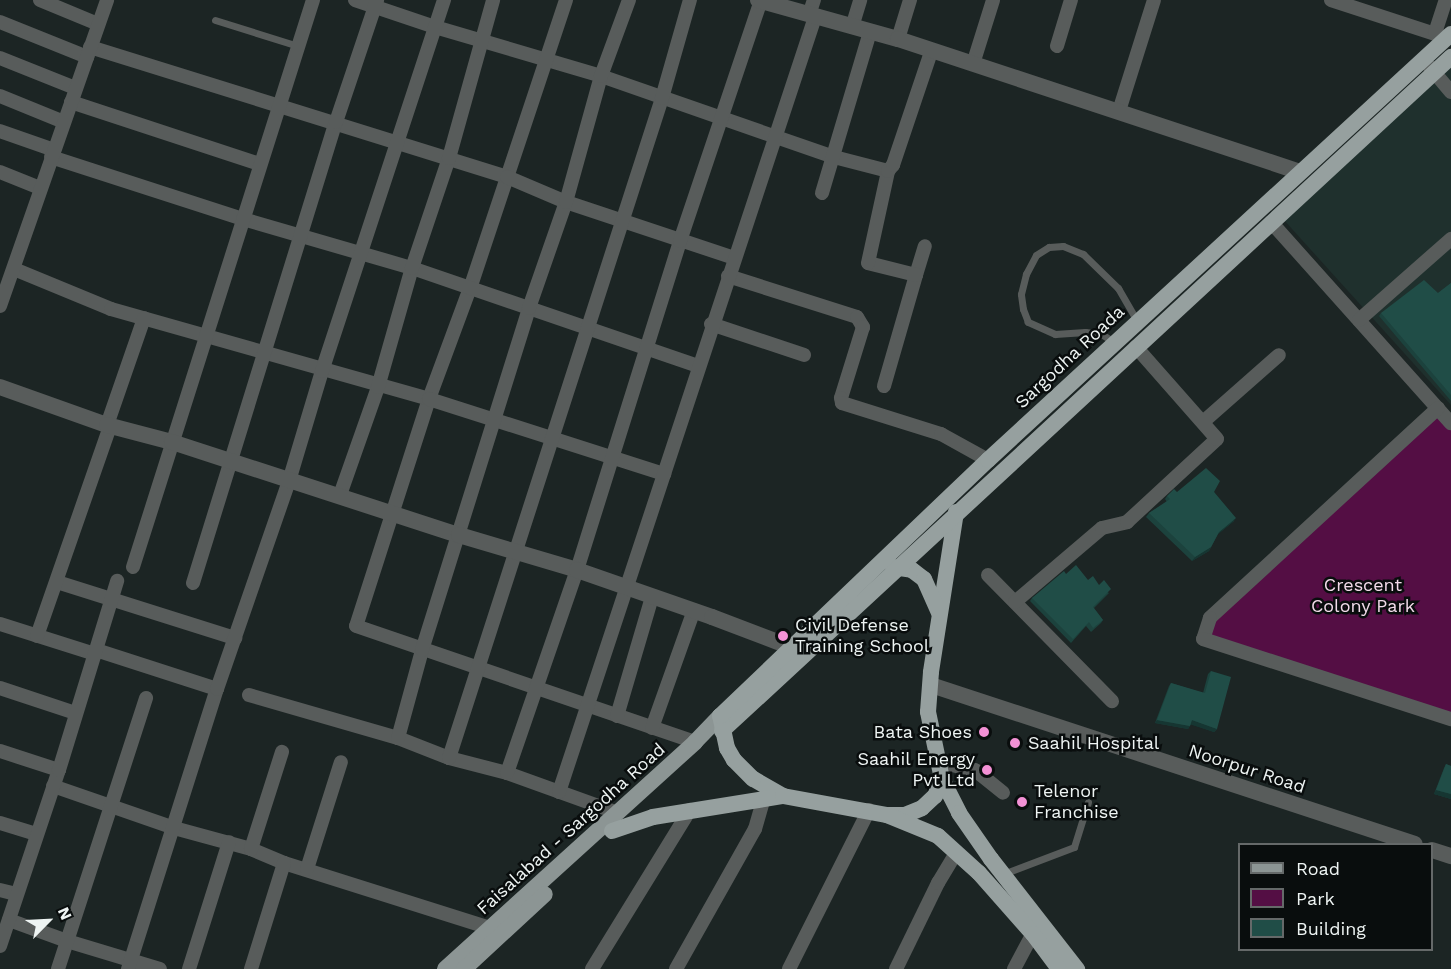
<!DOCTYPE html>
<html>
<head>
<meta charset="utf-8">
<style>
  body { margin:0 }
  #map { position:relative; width:1451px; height:969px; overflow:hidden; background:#1c2524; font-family:"Work Sans",sans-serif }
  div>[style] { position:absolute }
  .built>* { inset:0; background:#1f302d }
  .green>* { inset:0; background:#540e44 }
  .service>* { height:7px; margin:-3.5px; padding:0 3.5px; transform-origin:3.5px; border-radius:3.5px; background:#585c5b }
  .minor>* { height:14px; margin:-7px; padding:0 7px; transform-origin:7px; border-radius:7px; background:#585c5b }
  .tertiary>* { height:16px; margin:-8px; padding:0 8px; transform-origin:8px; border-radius:8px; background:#585c5b }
  .primary>* { height:16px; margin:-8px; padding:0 8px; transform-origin:8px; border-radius:8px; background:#8c9594 }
  .trunk>* { height:16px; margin:-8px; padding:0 8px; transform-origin:8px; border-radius:8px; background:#96a09f }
  .wall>* { inset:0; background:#1c423d }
  .shaded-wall>* { inset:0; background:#163632 }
  .building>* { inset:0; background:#204d47 }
  .dots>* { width:16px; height:16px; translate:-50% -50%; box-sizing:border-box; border:3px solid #090d0d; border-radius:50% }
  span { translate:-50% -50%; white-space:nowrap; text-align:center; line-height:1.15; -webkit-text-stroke:5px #090d0d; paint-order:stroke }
  .street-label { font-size:18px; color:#eef4f3 }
  .park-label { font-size:18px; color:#f2dbea }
  .poi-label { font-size:18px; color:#eef4f3 }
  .left { translate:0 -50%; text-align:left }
  .right { translate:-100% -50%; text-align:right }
  .legend { position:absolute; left:1238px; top:843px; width:195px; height:108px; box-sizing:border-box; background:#090d0d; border:2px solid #656969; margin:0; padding:8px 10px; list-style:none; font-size:18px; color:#eef4f3 }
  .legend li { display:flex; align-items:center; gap:12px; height:30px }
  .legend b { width:30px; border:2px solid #656969 }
  .north { position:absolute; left:18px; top:891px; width:60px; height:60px; -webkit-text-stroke:4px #090d0d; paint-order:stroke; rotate:66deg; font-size:16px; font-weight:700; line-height:24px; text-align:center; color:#eef4f3 }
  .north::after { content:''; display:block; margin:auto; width:21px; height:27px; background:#eef4f3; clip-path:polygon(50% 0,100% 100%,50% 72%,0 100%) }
</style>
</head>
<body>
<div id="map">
  <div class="built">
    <div style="clip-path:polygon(1451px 65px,1451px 405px,1283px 219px)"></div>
  </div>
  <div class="green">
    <div style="clip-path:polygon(1438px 408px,1451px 423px,1451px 718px,1203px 639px,1210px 618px)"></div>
  </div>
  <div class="service">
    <div style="left:215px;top:20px;width:87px;rotate:17.4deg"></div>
    <div style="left:1114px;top:342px;width:15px;rotate:-148deg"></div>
    <div style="left:1101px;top:334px;width:16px;rotate:-173deg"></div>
    <div style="left:1085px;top:332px;width:30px;rotate:176deg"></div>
    <div style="left:1055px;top:334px;width:30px;rotate:-156deg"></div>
    <div style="left:1028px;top:322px;width:14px;rotate:-111deg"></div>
    <div style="left:1023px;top:309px;width:15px;rotate:-98deg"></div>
    <div style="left:1021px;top:294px;width:21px;rotate:-76deg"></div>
    <div style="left:1026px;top:274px;width:21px;rotate:-62deg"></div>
    <div style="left:1036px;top:255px;width:15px;rotate:-32deg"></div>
    <div style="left:1049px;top:247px;width:14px;rotate:-4deg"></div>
    <div style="left:1063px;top:246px;width:22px;rotate:22deg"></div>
    <div style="left:1083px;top:254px;width:49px;rotate:44.2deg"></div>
    <div style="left:1118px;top:288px;width:39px;rotate:60deg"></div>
    <div style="left:1003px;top:874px;width:76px;rotate:-20.8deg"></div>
    <div style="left:1074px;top:847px;width:47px;rotate:-72.7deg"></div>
  </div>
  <div class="minor">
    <div style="left:40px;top:0;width:63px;rotate:22.5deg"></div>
    <div style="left:355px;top:0;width:84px;rotate:18.6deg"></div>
    <div style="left:435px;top:27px;width:173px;rotate:16.4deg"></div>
    <div style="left:601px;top:76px;width:247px;rotate:19.2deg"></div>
    <div style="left:834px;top:157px;width:56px;rotate:14.5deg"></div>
    <div style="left:566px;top:0;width:304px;rotate:108.4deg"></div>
    <div style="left:470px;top:288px;width:118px;rotate:110.3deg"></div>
    <div style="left:429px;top:399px;width:238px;rotate:107.8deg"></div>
    <div style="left:356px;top:626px;width:358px;rotate:18.9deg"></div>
    <div style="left:1331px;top:0;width:122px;rotate:18.1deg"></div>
    <div style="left:809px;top:15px;width:16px;rotate:-72deg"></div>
    <div style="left:0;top:22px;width:94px;rotate:21.9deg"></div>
    <div style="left:852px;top:27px;width:28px;rotate:-73deg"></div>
    <div style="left:1435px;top:33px;width:35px;rotate:-72deg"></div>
    <div style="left:898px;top:39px;width:41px;rotate:-72.9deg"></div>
    <div style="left:1057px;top:46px;width:48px;rotate:-73.1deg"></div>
    <div style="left:90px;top:47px;width:437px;rotate:17.3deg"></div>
    <div style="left:507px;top:177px;width:64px;rotate:23deg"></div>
    <div style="left:566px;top:202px;width:177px;rotate:18.4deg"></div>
    <div style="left:0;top:58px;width:81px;rotate:21.8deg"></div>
    <div style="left:973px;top:64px;width:67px;rotate:-72.6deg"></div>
    <div style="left:1429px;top:66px;width:34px;rotate:50deg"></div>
    <div style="left:0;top:96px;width:69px;rotate:22.1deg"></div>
    <div style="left:71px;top:102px;width:199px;rotate:18.2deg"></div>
    <div style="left:1119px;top:111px;width:116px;rotate:-72.5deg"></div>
    <div style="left:0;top:131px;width:57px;rotate:19.4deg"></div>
    <div style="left:51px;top:157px;width:202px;rotate:17.9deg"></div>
    <div style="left:243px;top:219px;width:176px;rotate:16.2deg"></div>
    <div style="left:412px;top:268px;width:302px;rotate:18.9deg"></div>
    <div style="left:0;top:172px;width:43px;rotate:21.8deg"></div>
    <div style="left:822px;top:193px;width:168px;rotate:-73.4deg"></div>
    <div style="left:1271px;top:222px;width:270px;rotate:48.2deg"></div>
    <div style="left:14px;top:269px;width:105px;rotate:22.4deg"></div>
    <div style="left:111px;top:309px;width:330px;rotate:15.8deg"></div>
    <div style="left:429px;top:399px;width:247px;rotate:17.7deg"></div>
    <div style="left:916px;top:275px;width:30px;rotate:-73deg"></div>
    <div style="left:728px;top:276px;width:135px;rotate:17.6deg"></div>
    <div style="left:857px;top:317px;width:12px;rotate:59deg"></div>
    <div style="left:863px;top:327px;width:74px;rotate:107.2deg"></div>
    <div style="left:841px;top:398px;width:5px;rotate:79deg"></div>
    <div style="left:842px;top:403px;width:104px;rotate:17.4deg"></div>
    <div style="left:941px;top:434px;width:54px;rotate:29deg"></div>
    <div style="left:0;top:306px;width:324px;rotate:-70.7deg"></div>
    <div style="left:1359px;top:320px;width:123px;rotate:-41.4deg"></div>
    <div style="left:711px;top:324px;width:98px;rotate:18.4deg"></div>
    <div style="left:884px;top:386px;width:116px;rotate:-73.9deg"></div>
    <div style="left:916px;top:275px;width:49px;rotate:-166deg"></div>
    <div style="left:868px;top:263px;width:94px;rotate:-77.7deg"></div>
    <div style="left:888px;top:171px;width:8px;rotate:-50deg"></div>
    <div style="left:893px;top:165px;width:119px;rotate:-71.4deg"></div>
    <div style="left:1438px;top:408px;width:310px;rotate:137.4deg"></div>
    <div style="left:1210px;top:618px;width:22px;rotate:108deg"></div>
    <div style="left:1203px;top:639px;width:261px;rotate:17.9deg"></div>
    <div style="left:1203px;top:422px;width:101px;rotate:-41.4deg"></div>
    <div style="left:107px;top:425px;width:113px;rotate:-70.9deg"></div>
    <div style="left:340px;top:495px;width:114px;rotate:-70.6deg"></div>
    <div style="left:378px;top:387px;width:124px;rotate:-74.1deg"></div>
    <div style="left:412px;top:268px;width:116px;rotate:-71.4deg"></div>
    <div style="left:449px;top:158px;width:164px;rotate:-74.4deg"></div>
    <div style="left:133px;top:567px;width:595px;rotate:-72.39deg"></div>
    <div style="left:988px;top:575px;width:177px;rotate:45.5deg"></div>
    <div style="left:57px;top:582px;width:187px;rotate:17.5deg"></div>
    <div style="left:193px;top:583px;width:483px;rotate:-72.8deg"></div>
    <div style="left:336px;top:122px;width:129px;rotate:-71.4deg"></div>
    <div style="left:1015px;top:602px;width:114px;rotate:-40.4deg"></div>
    <div style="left:1102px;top:528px;width:26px;rotate:-13deg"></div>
    <div style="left:1127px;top:522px;width:122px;rotate:-42.7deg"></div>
    <div style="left:1217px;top:439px;width:123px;rotate:-131.4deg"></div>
    <div style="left:0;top:624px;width:100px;rotate:17.5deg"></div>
    <div style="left:37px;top:636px;width:222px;rotate:-70.8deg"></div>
    <div style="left:96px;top:650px;width:127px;rotate:17.9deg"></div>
    <div style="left:0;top:688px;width:79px;rotate:18.4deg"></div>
    <div style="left:249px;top:695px;width:155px;rotate:16.1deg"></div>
    <div style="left:398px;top:738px;width:55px;rotate:21.4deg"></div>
    <div style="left:449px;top:758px;width:60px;rotate:14.5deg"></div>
    <div style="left:507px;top:773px;width:118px;rotate:19.8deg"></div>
    <div style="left:617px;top:716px;width:124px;rotate:-73.6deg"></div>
    <div style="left:652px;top:728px;width:125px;rotate:-70.4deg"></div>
    <div style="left:398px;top:738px;width:91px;rotate:-74.7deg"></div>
    <div style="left:422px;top:650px;width:358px;rotate:-72.6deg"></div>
    <div style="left:529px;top:308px;width:112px;rotate:-70.8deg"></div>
    <div style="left:566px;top:202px;width:131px;rotate:-74.5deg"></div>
    <div style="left:601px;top:76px;width:81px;rotate:-69.8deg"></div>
    <div style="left:0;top:751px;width:62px;rotate:17.9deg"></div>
    <div style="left:449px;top:758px;width:694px;rotate:-72.11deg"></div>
    <div style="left:662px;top:98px;width:102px;rotate:-74.1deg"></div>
    <div style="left:939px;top:762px;width:37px;rotate:13deg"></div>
    <div style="left:975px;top:770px;width:36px;rotate:39deg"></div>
    <div style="left:507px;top:773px;width:215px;rotate:-71deg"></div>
    <div style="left:577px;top:570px;width:345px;rotate:-72.6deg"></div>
    <div style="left:680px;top:241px;width:253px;rotate:-71.4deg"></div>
    <div style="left:53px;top:786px;width:128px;rotate:19.1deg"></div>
    <div style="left:174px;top:828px;width:80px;rotate:15.3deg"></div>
    <div style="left:251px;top:849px;width:36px;rotate:23deg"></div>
    <div style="left:284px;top:863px;width:216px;rotate:17.5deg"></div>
    <div style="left:559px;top:792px;width:816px;rotate:-71.72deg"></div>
    <div style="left:0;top:823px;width:37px;rotate:17deg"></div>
    <div style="left:251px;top:849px;width:102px;rotate:-72.3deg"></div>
    <div style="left:307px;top:869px;width:112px;rotate:-72.4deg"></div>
    <div style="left:0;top:890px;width:16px;rotate:14deg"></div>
    <div style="left:9px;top:920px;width:62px;rotate:19.9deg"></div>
    <div style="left:67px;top:941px;width:97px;rotate:16.8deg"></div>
    <div style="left:0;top:946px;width:186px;rotate:-71.5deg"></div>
    <div style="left:59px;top:770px;width:198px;rotate:-72.9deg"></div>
    <div style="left:58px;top:969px;width:285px;rotate:-72deg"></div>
    <div style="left:128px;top:969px;width:294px;rotate:-72.4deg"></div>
    <div style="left:217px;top:689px;width:220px;rotate:-70.9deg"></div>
    <div style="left:289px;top:481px;width:115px;rotate:-73.3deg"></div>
    <div style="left:322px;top:371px;width:391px;rotate:-71.8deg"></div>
    <div style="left:189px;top:969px;width:133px;rotate:-72.5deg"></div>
    <div style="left:251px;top:969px;width:111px;rotate:-72.7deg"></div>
    <div style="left:592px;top:969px;width:187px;rotate:-58.4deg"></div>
    <div style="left:676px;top:969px;width:161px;rotate:-60.6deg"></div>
    <div style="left:755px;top:829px;width:32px;rotate:-74deg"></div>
    <div style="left:789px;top:969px;width:178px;rotate:-63.3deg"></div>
    <div style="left:896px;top:969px;width:96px;rotate:-64deg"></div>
    <div style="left:938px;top:883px;width:35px;rotate:-59deg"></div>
    <div style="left:1014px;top:969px;width:40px;rotate:-62deg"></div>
  </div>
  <div class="tertiary">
    <div style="left:758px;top:0;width:145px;rotate:15.6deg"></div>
    <div style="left:898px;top:39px;width:423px;rotate:18.3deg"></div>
    <div style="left:0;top:387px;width:114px;rotate:19.6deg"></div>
    <div style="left:107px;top:425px;width:67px;rotate:14.7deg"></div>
    <div style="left:172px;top:442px;width:302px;rotate:18deg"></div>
    <div style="left:459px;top:535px;width:123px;rotate:16.5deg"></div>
    <div style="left:577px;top:570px;width:143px;rotate:19.2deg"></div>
    <div style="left:712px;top:617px;width:85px;rotate:20.8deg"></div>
    <div style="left:931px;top:685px;width:509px;rotate:18.19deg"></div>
    <div style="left:1432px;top:850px;width:20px;rotate:18deg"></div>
  </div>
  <div class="primary">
    <div style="left:445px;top:969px;width:338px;rotate:-42.2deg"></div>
    <div style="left:695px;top:742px;width:36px;rotate:-46deg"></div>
    <div style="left:464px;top:969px;width:110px;rotate:-42.8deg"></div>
  </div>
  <div class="trunk">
    <div style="left:956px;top:512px;width:162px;rotate:98.9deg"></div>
    <div style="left:931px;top:672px;width:40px;rotate:94.3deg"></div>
    <div style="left:928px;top:712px;width:68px;rotate:78.2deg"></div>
    <div style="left:942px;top:779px;width:38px;rotate:63deg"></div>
    <div style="left:959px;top:813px;width:56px;rotate:55.2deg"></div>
    <div style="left:991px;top:859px;width:140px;rotate:52deg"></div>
    <div style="left:893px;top:567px;width:19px;rotate:9deg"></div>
    <div style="left:912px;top:570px;width:15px;rotate:37deg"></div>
    <div style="left:924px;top:579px;width:36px;rotate:66deg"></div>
    <div style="left:722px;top:731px;width:993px;rotate:-42.76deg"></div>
    <div style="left:783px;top:796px;width:34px;rotate:-150deg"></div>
    <div style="left:753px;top:779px;width:27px;rotate:-135deg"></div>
    <div style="left:734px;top:760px;width:14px;rotate:-120deg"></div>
    <div style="left:727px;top:748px;width:33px;rotate:-102deg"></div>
    <div style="left:720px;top:716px;width:371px;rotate:-43.7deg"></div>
    <div style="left:988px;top:460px;width:629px;rotate:-42.62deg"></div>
    <div style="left:889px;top:815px;width:16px"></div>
    <div style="left:905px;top:815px;width:18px;rotate:-22deg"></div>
    <div style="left:922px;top:808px;width:18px;rotate:-43deg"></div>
    <div style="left:935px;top:796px;width:18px;rotate:-68deg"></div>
    <div style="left:612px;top:831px;width:43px;rotate:-18.9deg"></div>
    <div style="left:653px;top:817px;width:132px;rotate:-9.2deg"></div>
    <div style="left:783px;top:796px;width:106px;rotate:10.4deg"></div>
    <div style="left:887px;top:815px;width:55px;rotate:22.4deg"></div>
    <div style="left:938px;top:836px;width:55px;rotate:42.1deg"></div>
    <div style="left:979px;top:873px;width:81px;rotate:48.5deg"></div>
    <div style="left:1033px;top:934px;width:44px;rotate:53.4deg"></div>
  </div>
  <div class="wall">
    <div style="clip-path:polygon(1451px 283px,1451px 401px,1379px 316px,1381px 313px,1438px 293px)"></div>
    <div style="clip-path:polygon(1177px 492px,1214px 492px,1234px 521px,1218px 534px,1209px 551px,1192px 561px,1146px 517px,1149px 513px,1167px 502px,1165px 499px,1167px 496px)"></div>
    <div style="clip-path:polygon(1066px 574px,1088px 580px,1109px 593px,1094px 608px,1103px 620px,1101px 623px,1091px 632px,1086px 626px,1071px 643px,1030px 601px,1032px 598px)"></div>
    <div style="clip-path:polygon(1211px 671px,1217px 729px,1214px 732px,1191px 724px,1188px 729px,1155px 723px,1169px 686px,1171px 683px,1203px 693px,1208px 674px)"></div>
    <div style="clip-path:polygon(1446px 764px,1451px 766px,1451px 799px,1434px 794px,1444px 768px)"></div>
  </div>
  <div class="shaded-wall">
    <div style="clip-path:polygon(1236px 518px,1234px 521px,1217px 535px,1219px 532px)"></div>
    <div style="clip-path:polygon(1211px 547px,1209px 551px,1192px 561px,1195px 557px)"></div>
    <div style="clip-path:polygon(1157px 720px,1190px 726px,1188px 729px,1155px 723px)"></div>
    <div style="clip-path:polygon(1192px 720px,1217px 729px,1214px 732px,1189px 724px)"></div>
    <div style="clip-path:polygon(1436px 790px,1451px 794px,1451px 799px,1434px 794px)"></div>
  </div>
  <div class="building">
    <div style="clip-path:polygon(1424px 280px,1438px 293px,1451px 283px,1451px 395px,1381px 313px)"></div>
    <div style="clip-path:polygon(1206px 468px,1220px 481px,1214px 492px,1236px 518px,1219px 532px,1211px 547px,1195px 557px,1149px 513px,1170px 499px,1167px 496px,1174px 489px,1177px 492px)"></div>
    <div style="clip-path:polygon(1076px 565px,1088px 580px,1093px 576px,1099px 585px,1104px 580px,1111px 589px,1093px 607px,1103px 620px,1093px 628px,1089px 622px,1073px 639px,1032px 598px,1064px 571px,1066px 574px)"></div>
    <div style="clip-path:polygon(1211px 671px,1231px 677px,1217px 729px,1192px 720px,1190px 726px,1157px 720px,1171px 683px,1205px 693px)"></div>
    <div style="clip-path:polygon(1446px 764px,1451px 766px,1451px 794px,1436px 790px)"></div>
  </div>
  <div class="dots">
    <div style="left:783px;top:636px;background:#f391d5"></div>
    <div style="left:984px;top:732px;background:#f391d5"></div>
    <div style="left:1015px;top:743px;background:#f391d5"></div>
    <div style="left:987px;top:770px;background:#f391d5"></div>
    <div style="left:1022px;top:802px;background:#f391d5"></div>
  </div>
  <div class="street-label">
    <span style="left:1070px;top:357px;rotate:-43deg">Sargodha Roada</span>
    <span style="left:1247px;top:769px;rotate:18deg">Noorpur Road</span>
    <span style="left:571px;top:829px;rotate:-42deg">Faisalabad - Sargodha Road</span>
  </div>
  <div class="park-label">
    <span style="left:1363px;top:596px">Crescent<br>Colony Park</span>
  </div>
  <div class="poi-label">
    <span class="left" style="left:795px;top:636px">Civil Defense<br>Training School</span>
    <span class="right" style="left:972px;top:732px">Bata Shoes</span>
    <span class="left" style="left:1028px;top:743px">Saahil Hospital</span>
    <span class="right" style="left:975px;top:770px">Saahil Energy<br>Pvt Ltd</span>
    <span class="left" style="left:1034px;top:802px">Telenor<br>Franchise</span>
  </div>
  <ul class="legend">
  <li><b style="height:8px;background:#8c9594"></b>Road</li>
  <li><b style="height:16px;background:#540e44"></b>Park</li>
  <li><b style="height:16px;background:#204d47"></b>Building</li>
  </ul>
  <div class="north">N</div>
</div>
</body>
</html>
